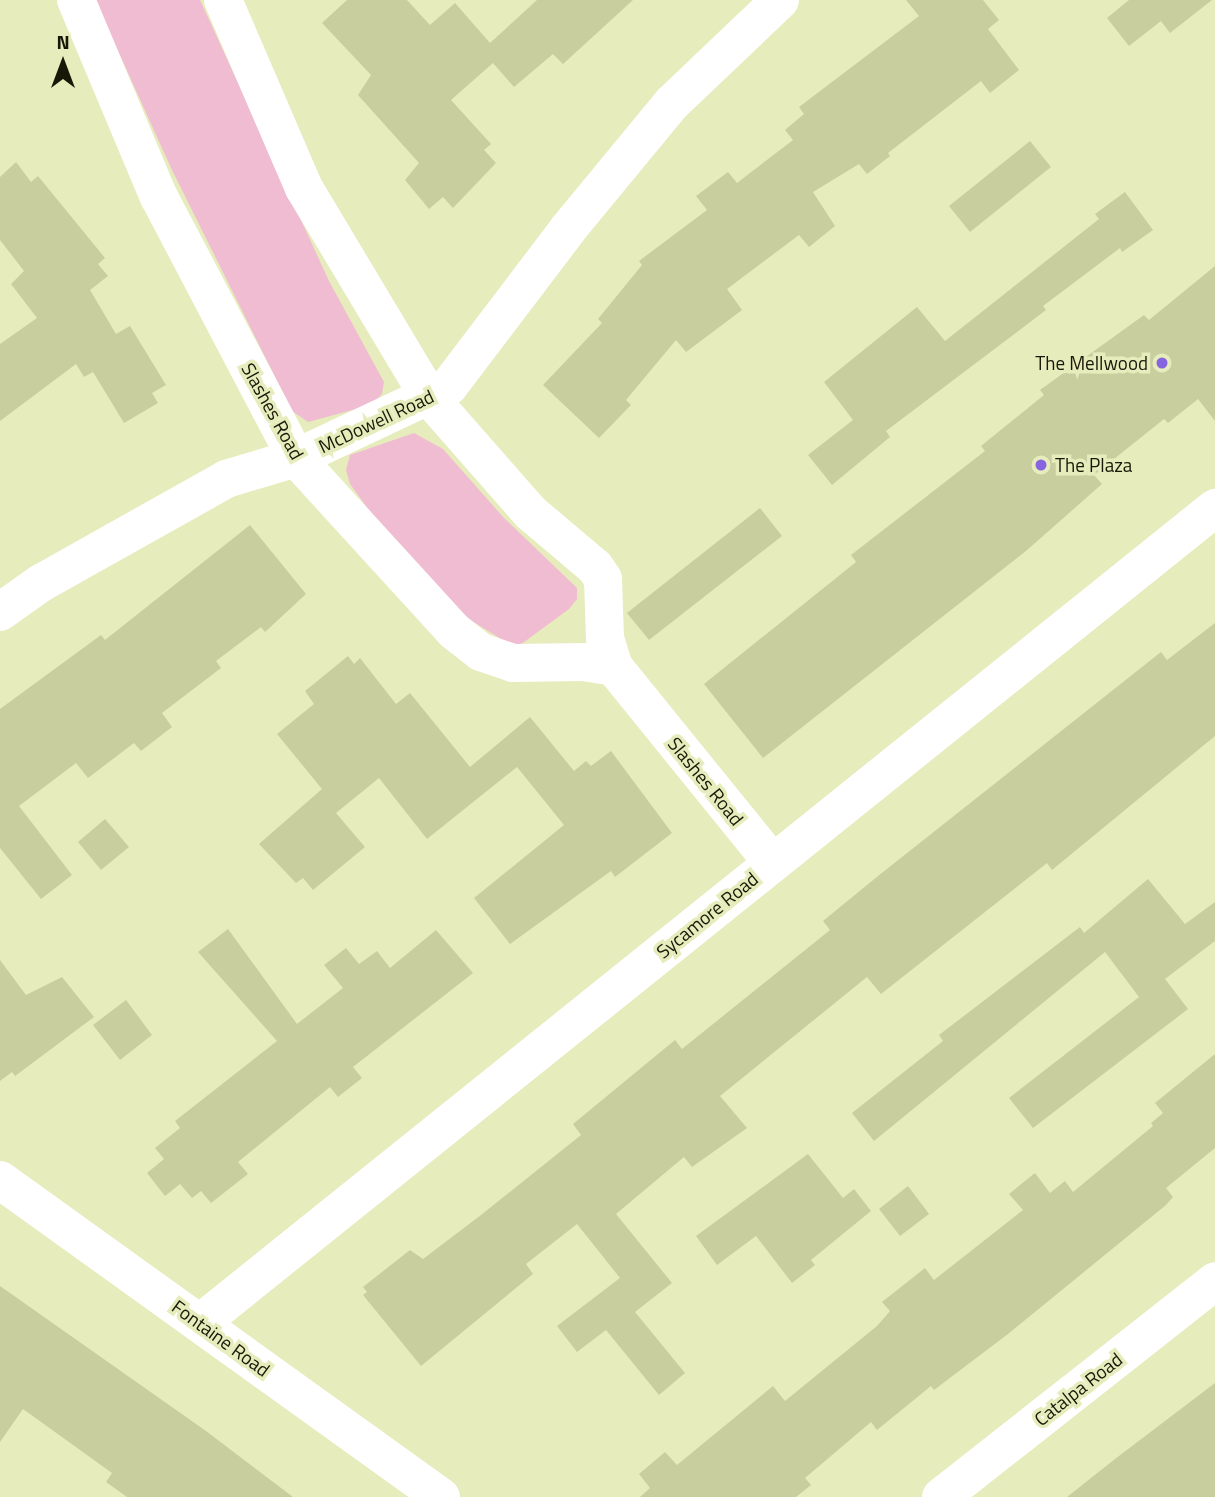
<!DOCTYPE html>
<html>
<head>
<meta charset="utf-8">
<style>
  body { margin:0 }
  #map { position:relative; width:1215px; height:1497px; overflow:hidden; background:#e7ecbc; font-family:"Titillium Web",sans-serif }
  div>[style] { position:absolute }
  .green>* { inset:0; background:#f0bcd1 }
  .building>* { inset:0; background:#c9ce9f }
  .minor>* { height:38px; margin:-19px; padding:0 19px; transform-origin:19px; border-radius:19px; background:#fff }
  .dots>* { width:19px; height:19px; translate:-50% -50%; box-sizing:border-box; border:4px solid #e7ecbc; border-radius:50% }
  span { translate:-50% -50%; white-space:nowrap; text-align:center; line-height:1.15; -webkit-text-stroke:7px #e7ecbc; paint-order:stroke }
  .poi-label { font-size:19px; color:#171807 }
  .right { translate:-100% -50%; text-align:right }
  .left { translate:0 -50%; text-align:left }
  .street-label { font-size:19px; color:#171807 }
  .north { position:absolute; left:28px; top:28px; width:70px; height:70px; -webkit-text-stroke:5px #e7ecbc; paint-order:stroke; rotate:0deg; font-size:19px; font-weight:700; line-height:28px; text-align:center; color:#171807 }
  .north::after { content:''; display:block; margin:auto; width:24px; height:32px; background:#171807; clip-path:polygon(50% 0,100% 100%,50% 72%,0 100%) }
</style>
</head>
<body>
<div id="map">
  <div class="green">
    <div style="clip-path:polygon(95px 0,200px 0,329px 281px,384px 382px,382px 394px,371px 405px,308px 422px,292px 411px,171px 168px)"></div>
    <div style="clip-path:polygon(414px 433px,443px 449px,504px 518px,577px 588px,577px 599px,569px 609px,516px 648px,465px 617px,392px 542px,350px 484px,346px 470px,350px 455px)"></div>
  </div>
  <div class="building">
    <div style="clip-path:polygon(347px 0,407px 0,430px 25px,455px 3px,490px 43px,537px 0,633px 0,563px 64px,553px 54px,514px 87px,493px 63px,451px 100px,491px 144px,484px 150px,496px 163px,453px 208px,443px 197px,429px 209px,405px 180px,419px 163px,358px 95px,371px 75px,322px 23px)"></div>
    <div style="clip-path:polygon(906px 0,983px 0,999px 20px,988px 29px,1019px 70px,990px 93px,981px 81px,888px 153px,890px 156px,867px 174px,859px 164px,813px 192px,835px 226px,809px 247px,799px 235px,727px 289px,742px 310px,686px 352px,676px 340px,626px 400px,631px 405px,599px 438px,543px 385px,602px 323px,598px 319px,642px 265px,639px 261px,707px 210px,696px 196px,728px 172px,737px 183px,793px 140px,785px 130px,804px 114px,799px 107px,919px 16px)"></div>
    <div style="clip-path:polygon(1129px 0,1212px 0,1170px 33px,1161px 21px,1129px 46px,1107px 18px)"></div>
    <div style="clip-path:polygon(1030px 141px,1051px 167px,970px 232px,949px 206px)"></div>
    <div style="clip-path:polygon(16px 162px,31px 182px,38px 176px,105px 258px,98px 264px,108px 276px,90px 290px,116px 334px,130px 326px,166px 385px,152px 393px,158px 403px,124px 423px,93px 372px,84px 377px,76px 364px,0 421px,0 344px,37px 318px,11px 284px,24px 271px,0 240px,0 177px)"></div>
    <div style="clip-path:polygon(1125px 192px,1153px 230px,1122px 252px,1120px 248px,1043px 306px,1046px 310px,886px 431px,890px 437px,832px 485px,808px 455px,853px 420px,824px 382px,917px 307px,945px 341px,1099px 219px,1095px 214px)"></div>
    <div style="clip-path:polygon(1215px 266px,1215px 421px,1198px 399px,1168px 423px,1164px 419px,1094px 475px,1102px 484px,1026px 551px,763px 758px,704px 684px,856px 562px,851px 555px,985px 451px,981px 446px,1044px 395px,1040px 390px,1144px 315px,1149px 320px)"></div>
    <div style="clip-path:polygon(760px 508px,782px 536px,649px 640px,627px 613px)"></div>
    <div style="clip-path:polygon(250px 525px,306px 594px,265px 632px,261px 627px,216px 661px,221px 668px,162px 713px,172px 727px,141px 751px,134px 743px,88px 778px,76px 763px,19px 806px,72px 875px,41px 899px,0 848px,0 709px,101px 635px,105px 640px)"></div>
    <div style="clip-path:polygon(1215px 623px,1215px 736px,1052px 870px,1047px 863px,881px 994px,867px 977px,720px 1096px,747px 1128px,692px 1167px,684px 1157px,616px 1214px,672px 1283px,635px 1312px,685px 1373px,659px 1395px,606px 1330px,577px 1352px,557px 1326px,620px 1278px,577px 1224px,526px 1264px,533px 1274px,421px 1366px,363px 1295px,367px 1292px,363px 1287px,410px 1250px,423px 1259px,481px 1215px,581px 1135px,573px 1124px,675px 1040px,682px 1049px,830px 930px,823px 921px,878px 876px,1161px 652px,1167px 660px)"></div>
    <div style="clip-path:polygon(348px 656px,354px 664px,360px 658px,396px 704px,410px 693px,470px 767px,530px 717px,574px 771px,586px 761px,591px 766px,611px 751px,672px 833px,615px 877px,611px 871px,510px 944px,474px 898px,564px 825px,517px 767px,427px 839px,379px 778px,336px 813px,365px 847px,313px 890px,303px 878px,296px 883px,259px 844px,322px 789px,277px 734px,314px 704px,305px 691px)"></div>
    <div style="clip-path:polygon(105px 819px,129px 847px,101px 870px,78px 842px)"></div>
    <div style="clip-path:polygon(1148px 879px,1185px 924px,1215px 902px,1215px 941px,1165px 979px,1188px 1009px,1033px 1128px,1009px 1098px,1139px 997px,1105px 952px,874px 1141px,852px 1113px,943px 1041px,939px 1035px,1080px 927px,1084px 933px)"></div>
    <div style="clip-path:polygon(228px 929px,297px 1024px,343px 988px,324px 965px,346px 948px,359px 964px,377px 951px,390px 968px,436px 930px,473px 973px,353px 1067px,362px 1078px,338px 1097px,330px 1087px,238px 1162px,248px 1174px,211px 1203px,201px 1191px,192px 1198px,180px 1184px,165px 1196px,147px 1173px,164px 1159px,155px 1148px,180px 1128px,175px 1121px,277px 1041px,198px 952px)"></div>
    <div style="clip-path:polygon(0 960px,26px 995px,62px 977px,94px 1017px,15px 1076px,12px 1072px,0 1081px)"></div>
    <div style="clip-path:polygon(126px 1000px,152px 1035px,120px 1060px,93px 1025px)"></div>
    <div style="clip-path:polygon(1215px 1054px,1215px 1148px,1166px 1188px,1173px 1197px,1166px 1205px,1008px 1334px,934px 1390px,931px 1386px,877px 1430px,871px 1422px,805px 1478px,811px 1485px,796px 1497px,640px 1497px,650px 1488px,639px 1474px,665px 1452px,677px 1465px,773px 1386px,785px 1401px,877px 1326px,890px 1311px,882px 1302px,925px 1268px,934px 1280px,1023px 1210px,1009px 1194px,1035px 1173px,1050px 1193px,1065px 1181px,1073px 1192px,1153px 1126px,1151px 1123px,1163px 1113px,1155px 1103px)"></div>
    <div style="clip-path:polygon(808px 1154px,843px 1198px,854px 1189px,871px 1211px,811px 1260px,815px 1265px,792px 1283px,756px 1236px,717px 1265px,696px 1236px)"></div>
    <div style="clip-path:polygon(908px 1186px,929px 1214px,900px 1236px,879px 1209px)"></div>
    <div style="clip-path:polygon(0 1286px,206px 1431px,293px 1497px,127px 1497px,106px 1482px,112px 1473px,23px 1409px,0 1442px)"></div>
    <div style="clip-path:polygon(1215px 1383px,1215px 1497px,1067px 1497px,1115px 1459px)"></div>
  </div>
  <div class="minor">
    <div style="left:76px;top:0;width:214px;rotate:67.2deg"></div>
    <div style="left:159px;top:197px;width:295px;rotate:62.3deg"></div>
    <div style="left:296px;top:458px;width:234px;rotate:47.6deg"></div>
    <div style="left:454px;top:631px;width:34px;rotate:38deg"></div>
    <div style="left:481px;top:652px;width:34px;rotate:19deg"></div>
    <div style="left:513px;top:663px;width:70px;rotate:-0.8deg"></div>
    <div style="left:583px;top:662px;width:31px;rotate:9deg"></div>
    <div style="left:223px;top:0;width:205px;rotate:66.7deg"></div>
    <div style="left:304px;top:188px;width:244px;rotate:59.1deg"></div>
    <div style="left:429px;top:397px;width:154px;rotate:48.7deg"></div>
    <div style="left:531px;top:513px;width:84px;rotate:40.2deg"></div>
    <div style="left:595px;top:567px;width:14px;rotate:56deg"></div>
    <div style="left:603px;top:579px;width:59px;rotate:88.1deg"></div>
    <div style="left:605px;top:638px;width:30px;rotate:73deg"></div>
    <div style="left:614px;top:667px;width:251px;rotate:51deg"></div>
    <div style="left:0;top:612px;width:50px;rotate:-35.3deg"></div>
    <div style="left:41px;top:583px;width:212px;rotate:-29.3deg"></div>
    <div style="left:226px;top:479px;width:73px;rotate:-16.7deg"></div>
    <div style="left:296px;top:458px;width:169px;rotate:-25.2deg"></div>
    <div style="left:449px;top:386px;width:197px;rotate:-52.8deg"></div>
    <div style="left:568px;top:229px;width:163px;rotate:-50.5deg"></div>
    <div style="left:672px;top:103px;width:149px;rotate:-43.6deg"></div>
    <div style="left:0;top:1180px;width:543px;rotate:35.71deg"></div>
    <div style="left:200px;top:1323px;width:1302px;rotate:-38.76deg"></div>
    <div style="left:941px;top:1497px;width:349px;rotate:-38.2deg"></div>
  </div>
  <div class="dots">
    <div style="left:1162px;top:363px;background:#8765e0"></div>
    <div style="left:1041px;top:465px;background:#8765e0"></div>
  </div>
  <div class="poi-label">
    <span class="right" style="left:1148px;top:363px">The Mellwood</span>
    <span class="left" style="left:1055px;top:465px">The Plaza</span>
  </div>
  <div class="street-label">
    <span style="left:273px;top:411px;rotate:61deg">Slashes Road</span>
    <span style="left:376px;top:421px;rotate:-25deg">McDowell Road</span>
    <span style="left:706px;top:781px;rotate:51deg">Slashes Road</span>
    <span style="left:707px;top:915px;rotate:-39deg">Sycamore Road</span>
    <span style="left:221px;top:1338px;rotate:36deg">Fontaine Road</span>
    <span style="left:1078px;top:1389px;rotate:-38deg">Catalpa Road</span>
  </div>
  <div class="north">N</div>
</div>
</body>
</html>
